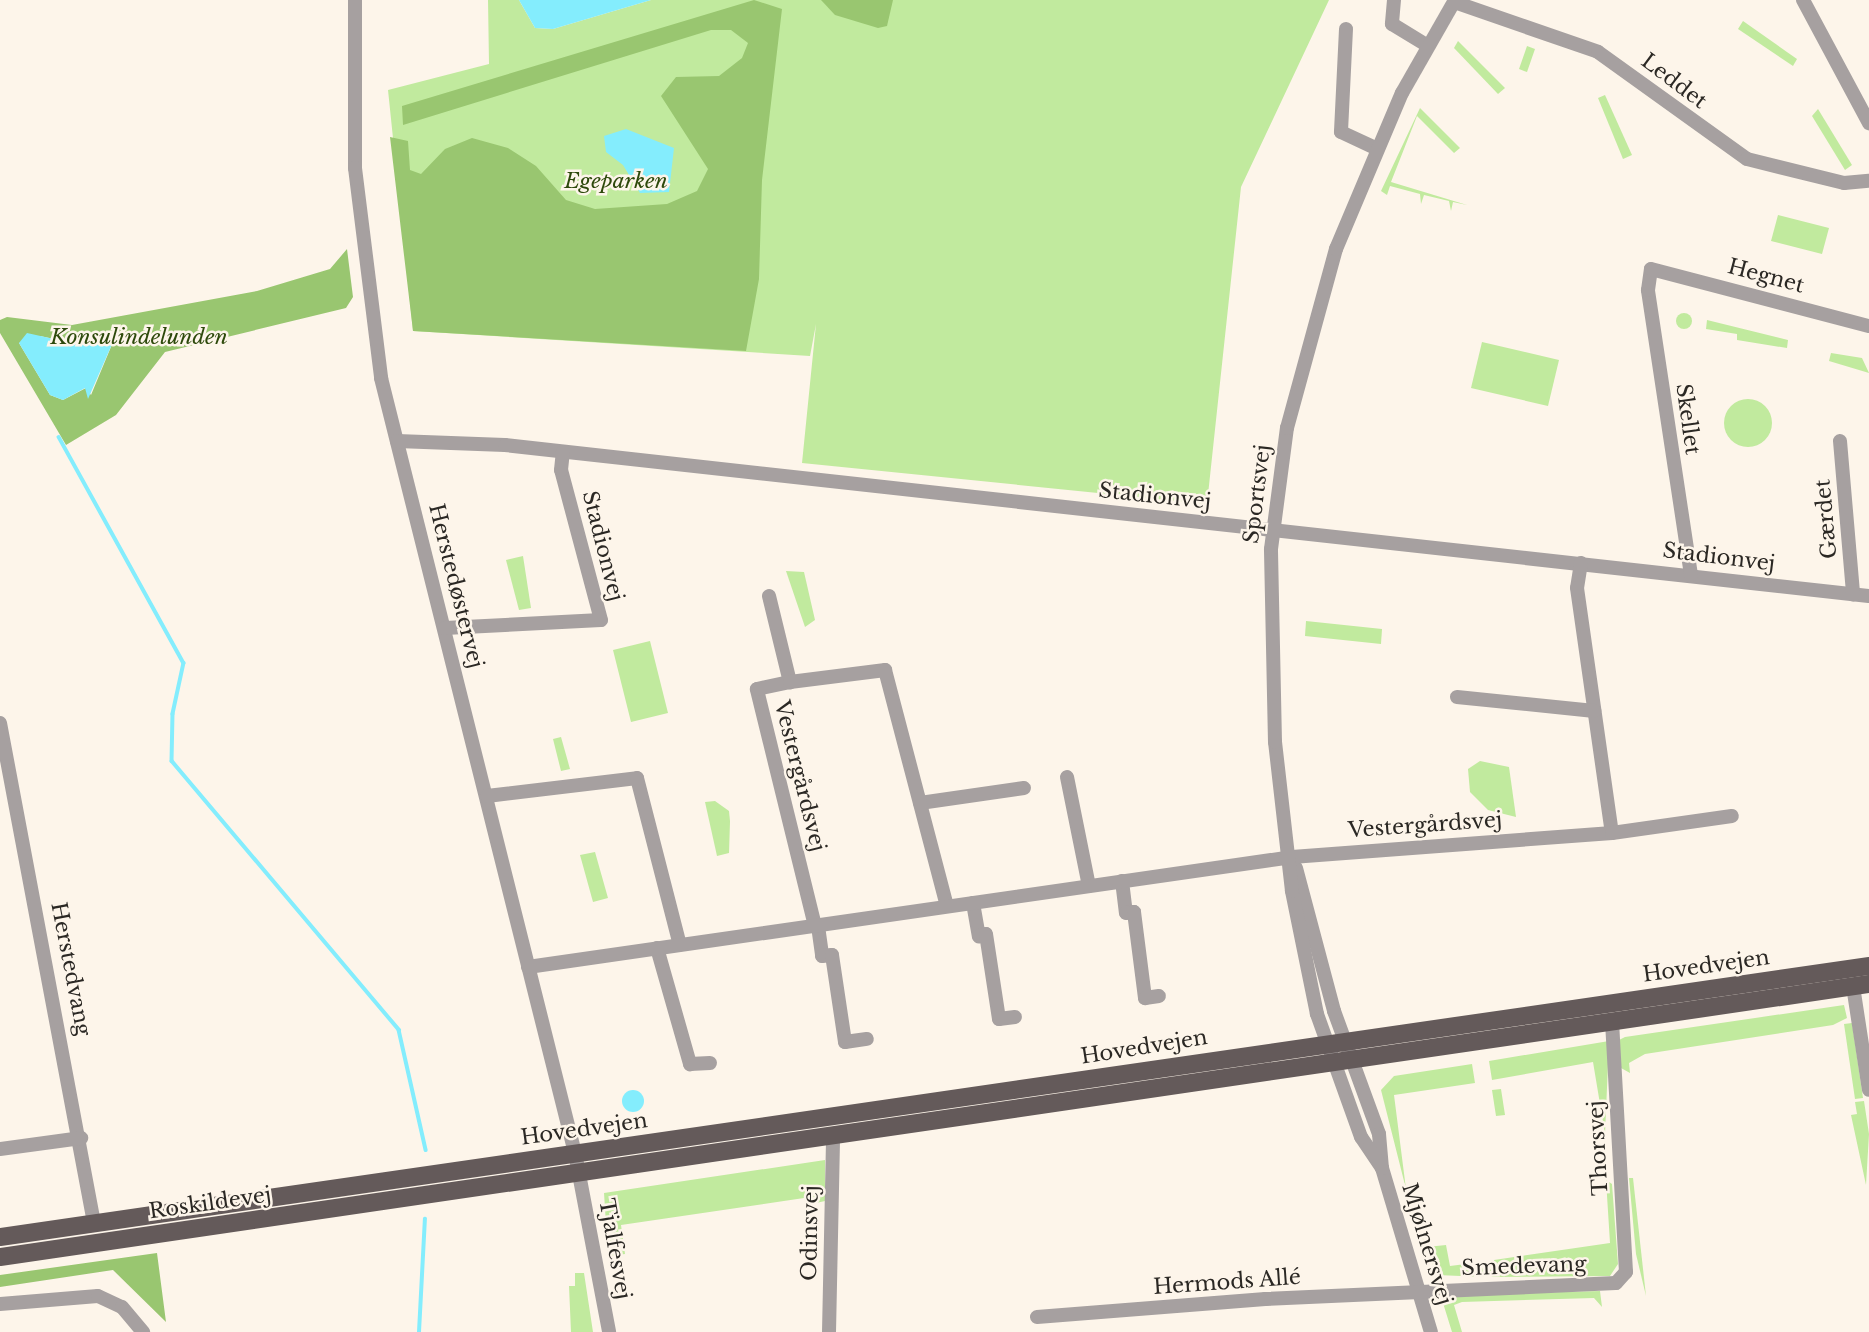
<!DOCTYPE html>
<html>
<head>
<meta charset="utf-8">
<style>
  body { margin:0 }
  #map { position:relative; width:1869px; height:1332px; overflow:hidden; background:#fdf5ea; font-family:"Libre Baskerville",serif }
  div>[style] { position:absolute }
  .green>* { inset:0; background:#c1ea9e }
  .round { border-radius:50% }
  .forest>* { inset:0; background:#99c670 }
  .water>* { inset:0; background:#84edfd }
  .stream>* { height:3.5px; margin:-1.75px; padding:0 1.75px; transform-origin:1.75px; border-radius:1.75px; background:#84edfd }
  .minor>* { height:14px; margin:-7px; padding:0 7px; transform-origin:7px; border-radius:7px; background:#a6a0a0 }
  .major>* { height:18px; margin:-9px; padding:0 9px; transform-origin:9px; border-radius:9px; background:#645a5a }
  span { translate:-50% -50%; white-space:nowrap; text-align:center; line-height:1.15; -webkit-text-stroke:5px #fdf5ea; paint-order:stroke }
  .street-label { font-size:21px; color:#2b2824 }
  .park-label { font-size:21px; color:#2d490b; font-style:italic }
</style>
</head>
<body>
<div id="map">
  <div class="green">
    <div style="clip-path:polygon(488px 0,519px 0,535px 28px,553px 29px,651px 0,1329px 0,1241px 187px,1207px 504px,802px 463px,816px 324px,810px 356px,413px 331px,388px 90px,489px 64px)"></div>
    <div style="clip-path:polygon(1743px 21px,1797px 59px,1793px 66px,1738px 29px)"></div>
    <div style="clip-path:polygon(1458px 41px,1505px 88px,1498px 94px,1454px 48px)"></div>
    <div style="clip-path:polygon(1527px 46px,1535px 49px,1527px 72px,1519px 69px)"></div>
    <div style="clip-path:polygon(1605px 95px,1632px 155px,1623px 159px,1598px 98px)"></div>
    <div style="clip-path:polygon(1420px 108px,1460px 148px,1454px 153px,1417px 116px,1391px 182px,1467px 205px,1453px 202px,1451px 211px,1449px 201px,1424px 195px,1421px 204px,1420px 194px,1390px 186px,1387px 195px,1381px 191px)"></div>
    <div style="clip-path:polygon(1818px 109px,1852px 165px,1845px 170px,1812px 116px)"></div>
    <div style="clip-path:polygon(1778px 215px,1829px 228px,1822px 254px,1771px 241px)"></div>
    <div class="round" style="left:1676px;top:313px;width:16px;height:16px"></div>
    <div style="clip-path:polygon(1707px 320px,1788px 340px,1787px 348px,1737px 340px,1737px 334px,1706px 329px)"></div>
    <div style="clip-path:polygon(1482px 342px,1559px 360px,1548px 406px,1471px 388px)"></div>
    <div style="clip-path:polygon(1831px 353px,1862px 358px,1869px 373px,1829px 361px)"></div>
    <div class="round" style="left:1724px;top:399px;width:48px;height:48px"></div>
    <div style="clip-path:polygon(523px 556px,531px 608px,519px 610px,506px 560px)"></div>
    <div style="clip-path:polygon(786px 571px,804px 572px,815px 620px,805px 627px)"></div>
    <div style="clip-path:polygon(1306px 621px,1382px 629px,1381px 644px,1305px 636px)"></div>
    <div style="clip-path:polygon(650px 641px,668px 713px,631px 722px,613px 650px)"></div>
    <div style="clip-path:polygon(561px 737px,570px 769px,561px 771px,553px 739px)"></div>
    <div style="clip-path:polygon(1480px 761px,1509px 767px,1516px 817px,1488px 810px,1470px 792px,1468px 769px)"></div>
    <div style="clip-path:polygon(715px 801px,729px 811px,730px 821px,729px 853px,717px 856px,705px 802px)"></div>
    <div style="clip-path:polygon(595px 852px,608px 898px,593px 902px,580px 855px)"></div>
    <div style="clip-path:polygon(1844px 1005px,1847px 1018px,1833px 1025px,1645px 1054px,1629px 1063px,1630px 1073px,1621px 1068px,1619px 1040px,1625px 1037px)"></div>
    <div style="clip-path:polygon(1852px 1023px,1863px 1098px,1855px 1099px,1844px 1024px)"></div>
    <div style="clip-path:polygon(1609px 1041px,1605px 1134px,1593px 1062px,1492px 1080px,1489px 1061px)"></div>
    <div style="clip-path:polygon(1472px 1064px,1475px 1083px,1394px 1095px,1406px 1189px,1381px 1090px,1394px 1076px)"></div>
    <div style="clip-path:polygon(1501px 1089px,1505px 1115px,1496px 1116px,1492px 1090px)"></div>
    <div style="clip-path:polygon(1864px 1101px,1869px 1134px,1866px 1185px,1851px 1115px,1857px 1114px,1855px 1102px)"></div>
    <div style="clip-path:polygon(825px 1160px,825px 1201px,807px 1205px,804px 1198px,621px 1225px,625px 1254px,608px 1256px,604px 1193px)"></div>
    <div style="clip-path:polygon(1629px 1178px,1633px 1178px,1646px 1296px,1636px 1254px)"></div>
    <div style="clip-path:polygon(1606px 1180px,1612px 1184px,1618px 1264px,1610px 1276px,1492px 1277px,1487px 1270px,1495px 1269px,1494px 1260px,1610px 1243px)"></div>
    <div style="clip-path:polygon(1418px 1227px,1427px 1247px,1446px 1245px,1450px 1266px,1481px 1262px,1484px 1277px,1437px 1275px)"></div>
    <div style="clip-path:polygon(575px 1273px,584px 1273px,593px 1332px,571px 1332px,569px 1286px,575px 1286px)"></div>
    <div style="clip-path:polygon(1600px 1291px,1602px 1307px,1594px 1298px,1462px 1302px,1454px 1305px,1462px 1332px,1452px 1332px,1443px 1303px,1448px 1295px)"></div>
  </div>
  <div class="forest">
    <div style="clip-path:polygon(754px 0,782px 9px,762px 180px,759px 279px,746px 351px,413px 331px,390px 137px,408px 141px,410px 170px,421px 174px,445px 149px,472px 138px,508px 148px,536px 166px,566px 200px,595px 209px,667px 204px,697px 191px,708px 169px,661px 96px,676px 77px,719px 76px,742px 58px,748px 43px,731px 30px,711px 30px,403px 125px,402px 106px)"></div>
    <div style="clip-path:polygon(821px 0,893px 0,887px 26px,878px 28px,835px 15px)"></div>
    <div style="clip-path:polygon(evenodd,347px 249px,353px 297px,346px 308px,165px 352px,116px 415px,66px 445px,0 333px,0 320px,7px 317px,72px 325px,257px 291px,330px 269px,347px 249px,40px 336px,63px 341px,110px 336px,113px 342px,91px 395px,86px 388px,63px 400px,50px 395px,19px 343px,40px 336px)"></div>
    <div style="clip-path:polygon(157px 1253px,166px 1322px,113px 1270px,0 1287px,0 1275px)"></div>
  </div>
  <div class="water">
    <div style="clip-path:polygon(519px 0,651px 0,553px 29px,535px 28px)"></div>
    <div style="clip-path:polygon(626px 129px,674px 148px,669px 192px,640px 193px,623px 165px,606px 152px,604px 136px)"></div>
    <div style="clip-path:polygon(27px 333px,63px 341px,110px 336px,113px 342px,88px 399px,85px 388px,63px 400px,50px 395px,19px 343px)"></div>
    <div class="round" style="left:622px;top:1090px;width:22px;height:22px"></div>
  </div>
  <div class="stream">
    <div style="left:59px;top:437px;width:258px;rotate:61.1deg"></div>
    <div style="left:184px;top:663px;width:52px;rotate:102.2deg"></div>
    <div style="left:173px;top:714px;width:47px;rotate:91.2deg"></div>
    <div style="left:172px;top:761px;width:352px;rotate:49.8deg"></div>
    <div style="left:399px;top:1030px;width:123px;rotate:77.3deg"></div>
    <div style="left:419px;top:1332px;width:113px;rotate:-87deg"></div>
  </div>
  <div class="minor">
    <div style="left:355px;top:0;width:168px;rotate:90deg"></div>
    <div style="left:355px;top:168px;width:212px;rotate:82.9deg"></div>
    <div style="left:381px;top:378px;width:799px;rotate:75.95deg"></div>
    <div style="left:575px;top:1153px;width:182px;rotate:79.2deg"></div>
    <div style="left:1394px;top:0;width:24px;rotate:95deg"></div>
    <div style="left:1392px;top:24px;width:42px;rotate:31.4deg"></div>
    <div style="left:1803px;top:0;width:140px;rotate:61.8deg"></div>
    <div style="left:1454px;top:2px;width:152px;rotate:19.1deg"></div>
    <div style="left:1598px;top:52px;width:183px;rotate:35.7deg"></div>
    <div style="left:1747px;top:159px;width:100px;rotate:13.9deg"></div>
    <div style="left:1844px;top:183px;width:25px;rotate:-5deg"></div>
    <div style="left:1346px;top:29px;width:103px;rotate:92.8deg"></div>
    <div style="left:1341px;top:132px;width:40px;rotate:25deg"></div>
    <div style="left:397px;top:441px;width:108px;rotate:2.1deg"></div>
    <div style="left:505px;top:445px;width:1372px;rotate:6.32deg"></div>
    <div style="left:1840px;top:441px;width:154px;rotate:85.1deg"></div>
    <div style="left:1581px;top:563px;width:25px;rotate:99deg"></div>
    <div style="left:1577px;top:588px;width:247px;rotate:81.9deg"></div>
    <div style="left:1691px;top:575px;width:288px;rotate:-98.6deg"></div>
    <div style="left:1648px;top:290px;width:21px;rotate:-82deg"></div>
    <div style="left:1651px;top:269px;width:225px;rotate:14.7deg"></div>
    <div style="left:769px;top:596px;width:89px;rotate:76.3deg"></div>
    <div style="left:445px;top:628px;width:156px;rotate:-2.9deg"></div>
    <div style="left:601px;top:620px;width:155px;rotate:-104.9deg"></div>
    <div style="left:561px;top:470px;width:18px;rotate:-84deg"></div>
    <div style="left:1457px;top:697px;width:138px;rotate:5.8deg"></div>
    <div style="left:0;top:723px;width:509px;rotate:79.35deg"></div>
    <div style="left:1067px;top:777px;width:111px;rotate:78.6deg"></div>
    <div style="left:487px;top:796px;width:151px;rotate:-6.8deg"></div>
    <div style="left:637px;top:778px;width:172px;rotate:75.6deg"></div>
    <div style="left:920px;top:803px;width:105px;rotate:-8.2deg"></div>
    <div style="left:1296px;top:868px;width:148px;rotate:75.1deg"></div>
    <div style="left:1334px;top:1011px;width:131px;rotate:69.9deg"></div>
    <div style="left:1379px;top:1134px;width:34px;rotate:85deg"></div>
    <div style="left:1382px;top:1168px;width:171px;rotate:73.4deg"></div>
    <div style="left:1122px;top:881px;width:32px;rotate:83deg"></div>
    <div style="left:1126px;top:913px;width:8px;rotate:-7deg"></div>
    <div style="left:1134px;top:912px;width:87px;rotate:82.7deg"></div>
    <div style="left:1145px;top:998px;width:14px;rotate:-8deg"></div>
    <div style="left:973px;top:903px;width:34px;rotate:80deg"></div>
    <div style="left:979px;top:936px;width:7px;rotate:-16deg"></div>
    <div style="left:986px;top:934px;width:86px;rotate:81.3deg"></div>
    <div style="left:999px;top:1019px;width:16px;rotate:-7deg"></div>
    <div style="left:815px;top:926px;width:244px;rotate:-103.8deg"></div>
    <div style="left:757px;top:689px;width:34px;rotate:-12deg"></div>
    <div style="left:790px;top:682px;width:96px;rotate:-7.2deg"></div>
    <div style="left:885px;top:670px;width:244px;rotate:75.3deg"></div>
    <div style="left:818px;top:926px;width:30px;rotate:82deg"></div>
    <div style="left:822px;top:956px;width:10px;rotate:-6deg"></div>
    <div style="left:832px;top:955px;width:88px;rotate:81.5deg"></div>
    <div style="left:845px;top:1042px;width:22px;rotate:-8deg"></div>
    <div style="left:657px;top:948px;width:121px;rotate:74.1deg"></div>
    <div style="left:690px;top:1064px;width:20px;rotate:-3deg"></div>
    <div style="left:528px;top:967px;width:772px;rotate:-8.19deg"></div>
    <div style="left:1292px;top:857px;width:321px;rotate:-4.3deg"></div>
    <div style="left:1612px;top:833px;width:121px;rotate:-8.1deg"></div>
    <div style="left:1853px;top:986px;width:105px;rotate:81.3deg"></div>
    <div style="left:0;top:1149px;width:82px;rotate:-7.7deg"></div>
    <div style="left:1382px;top:1168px;width:37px;rotate:-124deg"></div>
    <div style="left:1361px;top:1137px;width:131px;rotate:-109.7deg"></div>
    <div style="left:1317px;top:1014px;width:126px;rotate:-101.5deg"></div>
    <div style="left:1292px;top:891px;width:150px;rotate:-96.5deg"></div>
    <div style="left:1275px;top:742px;width:193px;rotate:-91.2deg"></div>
    <div style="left:1271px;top:549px;width:122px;rotate:-82.5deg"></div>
    <div style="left:1287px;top:428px;width:186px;rotate:-74.7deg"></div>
    <div style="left:1336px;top:249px;width:169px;rotate:-67.1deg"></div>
    <div style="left:1402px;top:93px;width:107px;rotate:-60.3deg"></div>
    <div style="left:0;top:1304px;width:98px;rotate:-4.7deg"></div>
    <div style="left:98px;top:1296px;width:26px;rotate:25deg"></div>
    <div style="left:122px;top:1307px;width:33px;rotate:50deg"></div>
    <div style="left:1037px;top:1317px;width:229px;rotate:-4.5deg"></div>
    <div style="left:1265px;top:1299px;width:351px;rotate:-2.6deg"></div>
    <div style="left:1616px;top:1283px;width:15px;rotate:-48deg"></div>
    <div style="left:1626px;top:1272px;width:250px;rotate:-93.2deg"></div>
    <div style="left:829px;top:1332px;width:197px;rotate:-88.8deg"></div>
  </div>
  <div class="major">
    <div style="left:0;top:1237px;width:1889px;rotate:-8.25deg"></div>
    <div style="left:0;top:1257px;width:1889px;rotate:-8.31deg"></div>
  </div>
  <div class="street-label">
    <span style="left:1674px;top:81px;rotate:37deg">Leddet</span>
    <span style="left:1766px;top:276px;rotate:15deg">Hegnet</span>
    <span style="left:1688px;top:419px;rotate:82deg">Skellet</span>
    <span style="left:1257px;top:494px;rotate:-83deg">Sportsvej</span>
    <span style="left:1155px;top:496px;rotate:6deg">Stadionvej</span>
    <span style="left:1826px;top:519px;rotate:-95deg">Gærdet</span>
    <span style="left:603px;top:546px;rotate:76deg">Stadionvej</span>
    <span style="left:1719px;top:557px;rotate:7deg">Stadionvej</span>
    <span style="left:456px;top:586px;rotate:76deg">Herstedøstervej</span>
    <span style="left:800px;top:776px;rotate:76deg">Vestergårdsvej</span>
    <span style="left:1425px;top:825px;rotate:-4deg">Vestergårdsvej</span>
    <span style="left:1706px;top:966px;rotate:-8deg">Hovedvejen</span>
    <span style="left:71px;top:969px;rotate:79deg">Herstedvang</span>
    <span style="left:1144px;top:1047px;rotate:-9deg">Hovedvejen</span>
    <span style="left:584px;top:1129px;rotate:-8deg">Hovedvejen</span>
    <span style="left:1598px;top:1148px;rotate:-93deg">Thorsvej</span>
    <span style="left:210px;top:1203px;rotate:-8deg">Roskildevej</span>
    <span style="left:810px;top:1233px;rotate:-89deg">Odinsvej</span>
    <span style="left:1427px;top:1244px;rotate:73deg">Mjølnersvej</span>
    <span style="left:615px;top:1249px;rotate:80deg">Tjalfesvej</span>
    <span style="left:1524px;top:1266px;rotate:-2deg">Smedevang</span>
    <span style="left:1227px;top:1282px;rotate:-4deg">Hermods Allé</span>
  </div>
  <div class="park-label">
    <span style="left:616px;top:181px">Egeparken</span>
    <span style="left:139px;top:337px">Konsulindelunden</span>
  </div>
</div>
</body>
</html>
